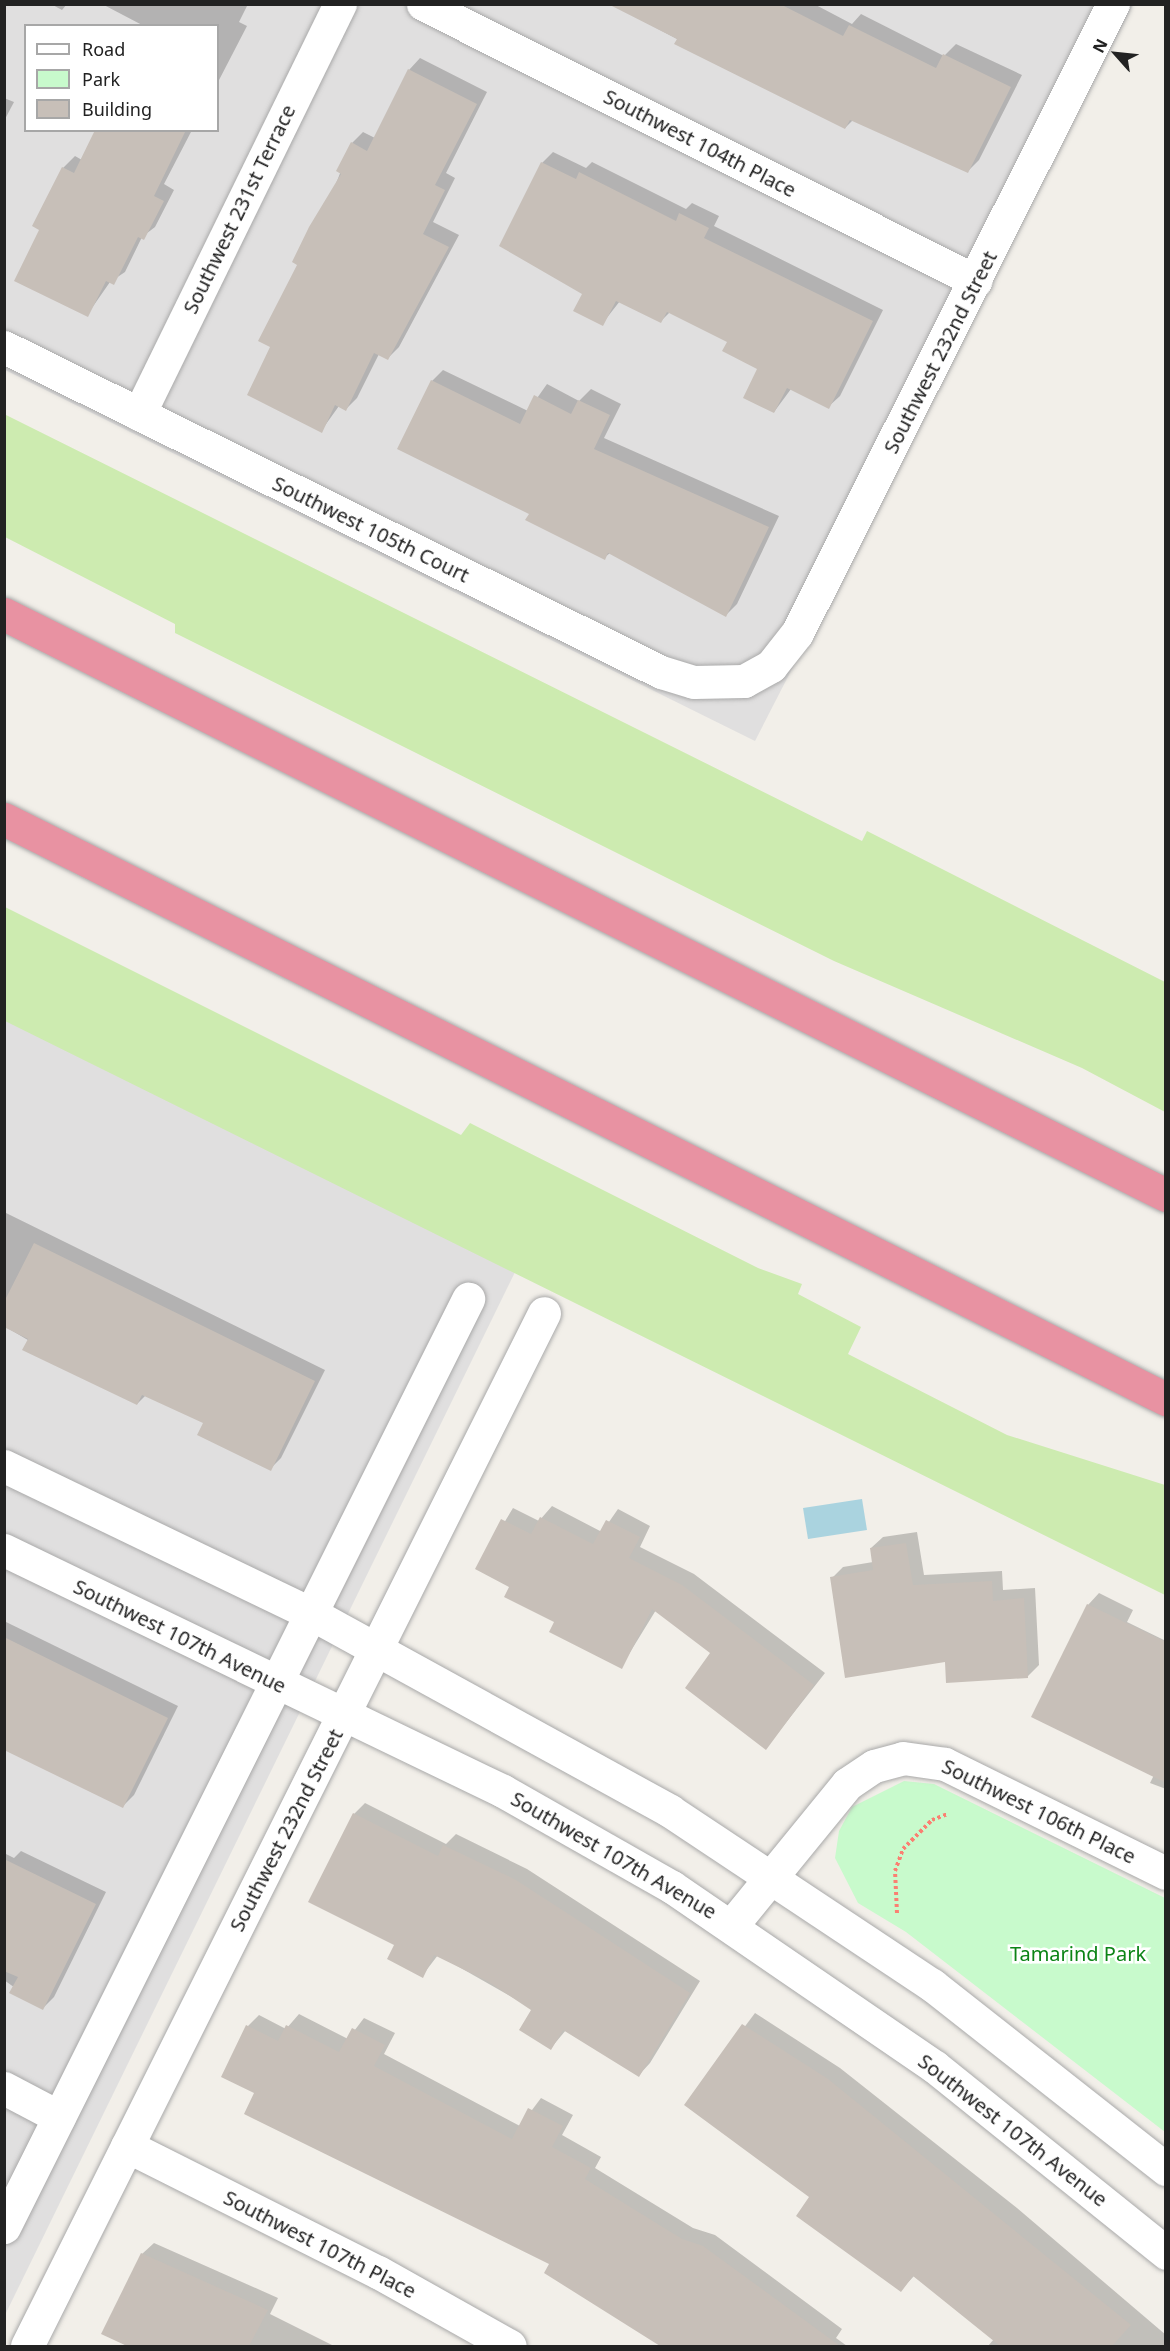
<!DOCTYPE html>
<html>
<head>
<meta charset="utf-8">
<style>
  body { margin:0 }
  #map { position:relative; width:1170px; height:2351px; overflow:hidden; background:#f2efe9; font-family:"Noto Sans",sans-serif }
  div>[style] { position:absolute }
  .residential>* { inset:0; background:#e0dfdf }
  .grass>* { inset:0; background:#cdebb0 }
  .park>* { inset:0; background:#c8facc }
  .water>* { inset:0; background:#aad3df }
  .shadow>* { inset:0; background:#0003 }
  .building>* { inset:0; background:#c7bfb8 }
  .path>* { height:4px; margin-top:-2px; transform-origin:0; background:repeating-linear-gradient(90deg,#fa8072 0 3px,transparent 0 6px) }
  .roads { filter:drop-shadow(0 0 2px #a9a9a9) drop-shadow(0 0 2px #a9a9a9) }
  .minor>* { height:33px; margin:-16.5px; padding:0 16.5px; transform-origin:16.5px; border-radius:16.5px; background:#fff }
  .highway>* { height:33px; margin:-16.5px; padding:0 16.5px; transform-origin:16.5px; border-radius:16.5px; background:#e892a2 }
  span { translate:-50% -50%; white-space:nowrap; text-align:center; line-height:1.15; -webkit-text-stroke:5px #fff; paint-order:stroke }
  .street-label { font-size:20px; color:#222 }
  .park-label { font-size:20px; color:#0c8416 }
  .frame { position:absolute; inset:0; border:6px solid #222; pointer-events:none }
  .legend { position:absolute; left:24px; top:24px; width:195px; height:108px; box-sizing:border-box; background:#fff; border:2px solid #a7a7a7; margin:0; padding:8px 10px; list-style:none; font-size:18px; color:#222 }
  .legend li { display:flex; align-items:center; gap:12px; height:30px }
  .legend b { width:30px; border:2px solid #a7a7a7 }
  .north { position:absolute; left:1086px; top:24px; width:60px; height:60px; -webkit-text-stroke:4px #fff; paint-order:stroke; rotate:297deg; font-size:16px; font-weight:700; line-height:24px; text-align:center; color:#222 }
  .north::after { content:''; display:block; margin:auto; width:21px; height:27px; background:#222; clip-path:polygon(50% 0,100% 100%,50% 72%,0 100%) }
</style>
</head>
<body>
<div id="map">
  <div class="residential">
    <div style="clip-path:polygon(evenodd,4px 5px,1133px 5px,755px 741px,5px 370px,4px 5px,26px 26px,218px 26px,218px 130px,26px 130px,26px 26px)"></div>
    <div style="clip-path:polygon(5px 1014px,517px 1268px,5px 2315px)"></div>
  </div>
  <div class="grass">
    <div style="clip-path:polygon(4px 414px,862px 841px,867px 831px,1165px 982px,1165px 1112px,1082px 1068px,834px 961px,175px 633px,175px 624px,5px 537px)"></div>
    <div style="clip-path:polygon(5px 907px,461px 1135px,470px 1123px,758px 1268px,802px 1284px,798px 1294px,861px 1327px,848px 1354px,1007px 1435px,1165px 1485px,1165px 1595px,5px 1021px)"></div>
  </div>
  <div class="park">
    <div style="clip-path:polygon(904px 1781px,934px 1784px,1165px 1898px,1165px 2132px,906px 1932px,858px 1903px,835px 1858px,839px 1831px,852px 1807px)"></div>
  </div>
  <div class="water">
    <div style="clip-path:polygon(862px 1499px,867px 1530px,808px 1539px,803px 1508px)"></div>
  </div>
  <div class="shadow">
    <div style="clip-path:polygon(51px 4px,67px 4px,62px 10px)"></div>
    <div style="clip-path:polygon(102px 4px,248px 4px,239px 22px,247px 26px,218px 82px,218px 26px,144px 26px)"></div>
    <div style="clip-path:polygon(611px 4px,814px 4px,852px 24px,861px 14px,944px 56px,956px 44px,1022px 75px,979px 160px,968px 171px,853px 120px,845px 128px)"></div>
    <div style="clip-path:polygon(420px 58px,487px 92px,446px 173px,455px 178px,433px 222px,459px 235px,399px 347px,388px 358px,379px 354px,357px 398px,346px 409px,339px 406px,321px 431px,272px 346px,352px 143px,363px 132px,375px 138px,409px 70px)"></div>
    <div style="clip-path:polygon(4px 98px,14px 102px,4px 121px)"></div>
    <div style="clip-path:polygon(98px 130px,192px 130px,164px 184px,174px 190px,155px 227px,142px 237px,125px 272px,110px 282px,87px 315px,41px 229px,63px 168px,75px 156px,82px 160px)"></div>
    <div style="clip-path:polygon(553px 152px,586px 168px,592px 162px,686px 209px,692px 203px,719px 216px,714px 226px,883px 310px,840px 396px,828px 407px,791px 389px,774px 412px,759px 368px,729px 341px,670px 312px,661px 321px,620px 301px,602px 324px,584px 293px,542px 163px)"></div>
    <div style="clip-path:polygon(443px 370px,528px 411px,547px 384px,579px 401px,591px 389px,621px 404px,604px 438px,779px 516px,737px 604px,726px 615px,610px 553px,604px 558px,531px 513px,432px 381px)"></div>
    <div style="clip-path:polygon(4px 1212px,325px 1370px,281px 1458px,270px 1469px,205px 1423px,146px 1395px,137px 1404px,4px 1326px)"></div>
    <div style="clip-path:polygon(552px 1506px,602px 1532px,618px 1509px,650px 1526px,640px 1547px,694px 1574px,825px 1673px,766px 1748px,713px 1653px,656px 1610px,621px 1667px,511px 1586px,477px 1568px,513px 1508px,539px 1521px)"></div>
    <div style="clip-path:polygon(917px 1532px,924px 1575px,1002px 1571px,1003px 1590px,1035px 1588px,1039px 1665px,1027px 1677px,947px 1660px,832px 1578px,843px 1567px,873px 1562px,871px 1548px,883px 1537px)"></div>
    <div style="clip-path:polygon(1099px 1593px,1133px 1610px,1127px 1622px,1166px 1641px,1166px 1789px,1150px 1783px,1154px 1775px,1088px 1605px)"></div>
    <div style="clip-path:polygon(4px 1621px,178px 1706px,134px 1795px,123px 1806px,4px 1748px)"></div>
    <div style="clip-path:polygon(365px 1803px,446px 1844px,456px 1834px,527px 1869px,700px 1981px,650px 2063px,639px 2075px,566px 2030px,551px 2048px,533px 2009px,438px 1955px,422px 1976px,396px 1944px,354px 1814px)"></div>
    <div style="clip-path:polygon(21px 1851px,106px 1892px,54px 1997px,43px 2008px,4px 1980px,4px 1853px,14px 1858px)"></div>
    <div style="clip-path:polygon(755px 2013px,840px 2068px,1017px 2208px,1166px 2335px,1166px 2346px,988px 2346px,994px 2339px,914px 2276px,901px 2290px,811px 2197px,686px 2105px)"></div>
    <div style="clip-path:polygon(299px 2014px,348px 2039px,364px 2018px,395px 2033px,384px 2054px,520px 2126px,541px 2098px,573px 2115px,562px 2135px,601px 2157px,595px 2168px,693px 2228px,715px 2235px,842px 2329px,836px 2338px,847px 2346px,662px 2346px,546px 2272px,551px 2264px,256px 2092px,248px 2026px,259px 2015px,286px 2029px)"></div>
    <div style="clip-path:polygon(154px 2243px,278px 2298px,270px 2314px,334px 2346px,128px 2346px,103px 2334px,142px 2254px)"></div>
  </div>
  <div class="building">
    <div style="clip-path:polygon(608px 4px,780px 4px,843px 36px,849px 25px,936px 68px,943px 54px,1011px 87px,968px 173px,850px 120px,845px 129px,674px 44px,677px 39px)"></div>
    <div style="clip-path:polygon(408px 69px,477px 104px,435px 185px,445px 190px,423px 234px,449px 247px,388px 360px,374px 353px,346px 411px,335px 405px,322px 433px,247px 395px,270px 347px,258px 341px,297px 265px,292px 262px,309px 227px,341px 174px,336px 171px,351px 142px,367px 151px)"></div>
    <div style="clip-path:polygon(95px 130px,186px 130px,154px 196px,164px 201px,144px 240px,138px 237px,114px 285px,106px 281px,88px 317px,14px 281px,39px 230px,32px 226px,62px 167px,74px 173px)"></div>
    <div style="clip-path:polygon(541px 162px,576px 179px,579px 172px,676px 221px,679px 213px,709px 228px,704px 238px,873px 321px,829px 409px,787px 388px,774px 413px,743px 398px,757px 369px,722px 351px,727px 342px,667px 312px,661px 323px,616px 301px,603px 326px,573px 311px,582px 294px,499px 246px)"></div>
    <div style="clip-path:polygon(431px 380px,520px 424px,534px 395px,571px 414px,578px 400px,610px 415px,594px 449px,769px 527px,726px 617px,608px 553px,605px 560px,525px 520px,529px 514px,397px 449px)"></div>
    <div style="clip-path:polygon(34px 1243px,315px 1381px,271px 1471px,197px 1435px,203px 1423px,142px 1395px,137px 1405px,22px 1350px,28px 1339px,4px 1327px,4px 1302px)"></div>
    <div style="clip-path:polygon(540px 1517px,593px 1544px,606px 1520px,640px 1537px,629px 1558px,682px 1585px,814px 1685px,766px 1750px,685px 1688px,710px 1653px,652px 1609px,622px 1669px,549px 1632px,554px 1622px,504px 1597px,509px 1587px,475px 1569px,501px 1519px,531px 1534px)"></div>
    <div style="clip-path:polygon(906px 1543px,913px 1585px,992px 1581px,993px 1601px,1024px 1598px,1028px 1678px,946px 1683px,945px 1662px,845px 1678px,830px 1577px,873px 1570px,870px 1548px)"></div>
    <div style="clip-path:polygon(1087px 1604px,1166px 1642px,1166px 1783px,1031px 1717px)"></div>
    <div style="clip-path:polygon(4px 1637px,168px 1718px,123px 1808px,4px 1750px)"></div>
    <div style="clip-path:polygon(353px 1813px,438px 1856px,443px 1845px,516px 1880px,690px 1993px,639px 2077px,563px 2030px,551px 2050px,519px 2030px,531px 2010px,489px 1982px,434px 1955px,423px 1978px,387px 1959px,394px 1945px,308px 1902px)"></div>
    <div style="clip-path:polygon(4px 1859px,96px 1904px,43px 2010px,9px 1993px,18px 1977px,4px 1971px)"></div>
    <div style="clip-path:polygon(742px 2024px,828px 2079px,1131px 2325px,1112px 2346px,1000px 2346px,913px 2276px,901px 2292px,796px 2216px,809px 2197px,684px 2105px)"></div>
    <div style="clip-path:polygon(246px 2025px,278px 2041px,286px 2025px,339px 2052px,352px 2028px,385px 2045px,374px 2066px,512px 2139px,528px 2108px,563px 2126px,552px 2147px,591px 2168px,585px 2179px,682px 2239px,703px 2246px,840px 2346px,660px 2346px,544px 2273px,549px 2264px,244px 2114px,254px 2093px,221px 2077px)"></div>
    <div style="clip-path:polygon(141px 2253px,268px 2310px,249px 2346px,127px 2346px,101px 2334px)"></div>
  </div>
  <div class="path">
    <div style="left:897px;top:1913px;width:42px;rotate:-92.7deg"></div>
    <div style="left:895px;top:1871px;width:23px;rotate:-70deg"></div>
    <div style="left:903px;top:1849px;width:41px;rotate:-45deg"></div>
    <div style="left:932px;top:1820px;width:17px;rotate:-21deg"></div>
  </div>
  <div class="roads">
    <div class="minor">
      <div style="left:423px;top:4px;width:618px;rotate:26.61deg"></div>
      <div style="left:4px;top:347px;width:733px;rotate:26.32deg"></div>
      <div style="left:661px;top:672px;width:34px;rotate:17deg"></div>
      <div style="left:694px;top:682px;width:50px;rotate:-1.1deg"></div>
      <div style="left:744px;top:681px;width:31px;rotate:-29deg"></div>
      <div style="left:771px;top:666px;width:42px;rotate:-51.8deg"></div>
      <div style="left:797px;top:633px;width:704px;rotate:-63.33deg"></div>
      <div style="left:139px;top:414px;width:457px;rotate:-63.9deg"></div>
      <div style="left:4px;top:1466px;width:342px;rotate:25.7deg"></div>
      <div style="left:312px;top:1614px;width:409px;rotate:28.8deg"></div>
      <div style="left:670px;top:1811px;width:315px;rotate:33.6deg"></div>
      <div style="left:932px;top:1985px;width:298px;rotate:38.2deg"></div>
      <div style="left:4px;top:1550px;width:554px;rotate:25.78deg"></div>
      <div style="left:503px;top:1791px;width:194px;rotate:29.6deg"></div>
      <div style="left:672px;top:1887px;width:319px;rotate:34.4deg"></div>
      <div style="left:935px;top:2067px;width:297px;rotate:38.8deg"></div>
      <div style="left:732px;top:1925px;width:182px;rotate:-50.8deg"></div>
      <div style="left:847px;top:1784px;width:32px;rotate:-34deg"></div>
      <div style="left:874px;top:1766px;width:30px;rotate:-15deg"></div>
      <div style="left:903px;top:1758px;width:42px;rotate:8.1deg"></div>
      <div style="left:945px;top:1764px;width:246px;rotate:26.3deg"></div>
      <div style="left:4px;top:2088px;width:62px;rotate:27.8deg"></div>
      <div style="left:127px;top:2146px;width:281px;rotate:26.7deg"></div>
      <div style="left:378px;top:2272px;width:151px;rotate:29.3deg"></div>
      <div style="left:4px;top:2227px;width:1038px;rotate:-63.43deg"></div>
      <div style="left:27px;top:2346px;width:1155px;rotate:-63.41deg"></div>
    </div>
    <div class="highway">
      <div style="left:4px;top:614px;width:1299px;rotate:26.57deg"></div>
      <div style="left:4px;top:819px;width:1299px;rotate:26.53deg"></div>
    </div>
  </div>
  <div class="street-label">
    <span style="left:700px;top:143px;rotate:27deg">Southwest 104th Place</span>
    <span style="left:239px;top:209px;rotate:-64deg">Southwest 231st Terrace</span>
    <span style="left:940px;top:352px;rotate:-63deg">Southwest 232nd Street</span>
    <span style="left:371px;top:529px;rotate:26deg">Southwest 105th Court</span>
    <span style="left:180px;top:1636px;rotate:26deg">Southwest 107th Avenue</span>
    <span style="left:1039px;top:1811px;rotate:26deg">Southwest 106th Place</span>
    <span style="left:286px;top:1830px;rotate:-63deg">Southwest 232nd Street</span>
    <span style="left:614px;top:1855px;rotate:30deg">Southwest 107th Avenue</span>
    <span style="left:1013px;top:2130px;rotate:38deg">Southwest 107th Avenue</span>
    <span style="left:320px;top:2244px;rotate:27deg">Southwest 107th Place</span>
  </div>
  <div class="park-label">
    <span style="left:1078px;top:1953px">Tamarind Park</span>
  </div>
  <div class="frame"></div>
  <ul class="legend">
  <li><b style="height:8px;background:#fff"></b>Road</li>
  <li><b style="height:16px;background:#c8facc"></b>Park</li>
  <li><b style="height:16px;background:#c7bfb8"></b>Building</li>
  </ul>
  <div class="north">N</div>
</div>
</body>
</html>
